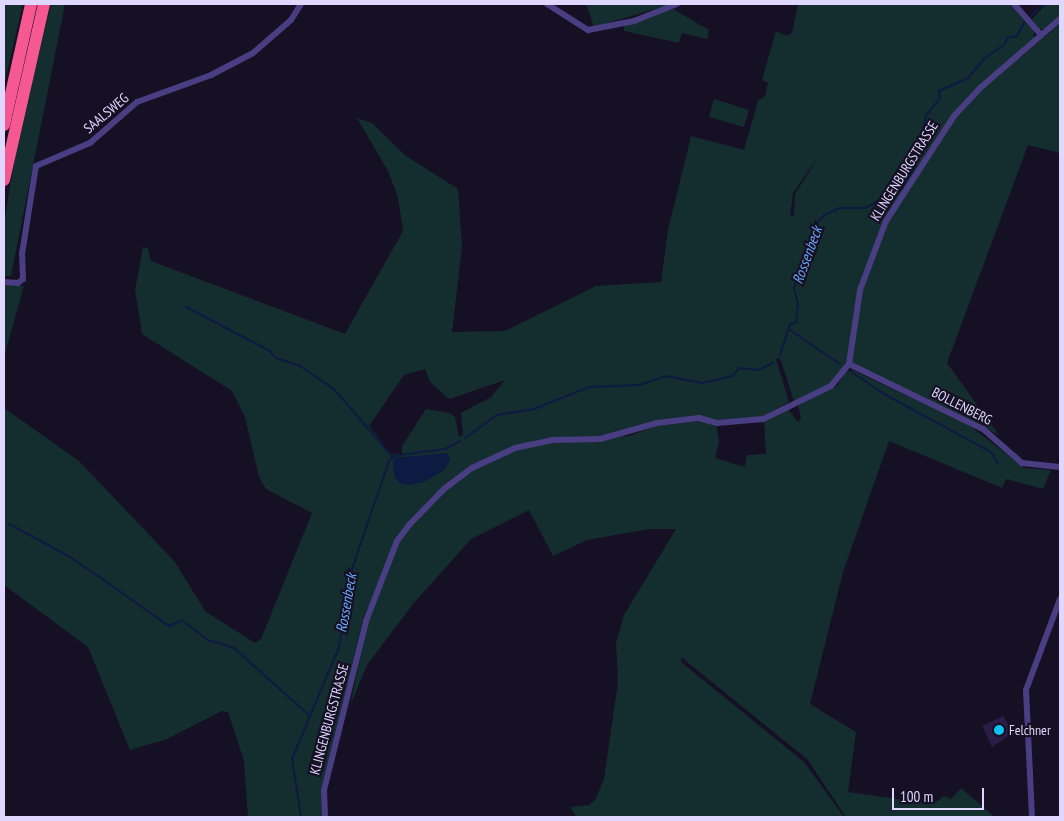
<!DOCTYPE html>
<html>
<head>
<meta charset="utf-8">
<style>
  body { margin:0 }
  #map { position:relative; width:1064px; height:821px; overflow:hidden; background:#161025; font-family:"PT Sans Narrow",sans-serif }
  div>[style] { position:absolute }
  .green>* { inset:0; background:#142d2f }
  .water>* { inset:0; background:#0d1a41 }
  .stream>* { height:2px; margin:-1px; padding:0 1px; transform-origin:1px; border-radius:1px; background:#0d1a41 }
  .building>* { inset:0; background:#2a1d45 }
  .minor>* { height:6px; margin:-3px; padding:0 3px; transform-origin:3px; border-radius:3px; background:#483e81 }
  .motorway>* { height:12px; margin:-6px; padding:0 6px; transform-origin:6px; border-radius:6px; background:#f65892 }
  .dots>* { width:14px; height:14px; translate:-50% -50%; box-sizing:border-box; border:2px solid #161025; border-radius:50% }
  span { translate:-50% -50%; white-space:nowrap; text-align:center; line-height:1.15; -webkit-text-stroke:4.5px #161025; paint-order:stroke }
  .street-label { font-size:14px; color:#dfd7fd }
  .poi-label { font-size:14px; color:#dfd7fd }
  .left { translate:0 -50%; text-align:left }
  .water-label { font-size:15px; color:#6aa6f7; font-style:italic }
  .frame { position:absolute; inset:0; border:5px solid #dfd7fd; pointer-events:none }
  .scale { position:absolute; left:892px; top:788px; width:92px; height:22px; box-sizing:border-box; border:2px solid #dfd7fd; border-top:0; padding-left:6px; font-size:15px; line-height:18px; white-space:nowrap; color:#dfd7fd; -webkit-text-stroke:4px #161025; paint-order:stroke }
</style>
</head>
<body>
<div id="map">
  <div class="green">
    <div style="clip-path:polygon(5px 4px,23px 4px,4px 85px,4px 6px)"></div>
    <div style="clip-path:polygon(51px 4px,65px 4px,11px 276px,4px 276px,4px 223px,18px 138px)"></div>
    <div style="clip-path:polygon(586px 4px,672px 4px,594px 27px)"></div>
    <div style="clip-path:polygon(evenodd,798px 4px,1010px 4px,1034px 31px,1034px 38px,1018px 52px,1020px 58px,1060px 23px,1060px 153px,1028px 145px,947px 363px,999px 435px,847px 360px,833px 382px,794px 401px,780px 358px,776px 359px,789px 402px,762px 417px,716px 420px,700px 416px,623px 433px,625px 437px,657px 426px,700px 421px,716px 424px,719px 441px,715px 458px,745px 467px,747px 455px,766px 454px,764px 421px,788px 409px,798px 422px,801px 418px,798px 405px,836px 387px,846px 372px,852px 370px,969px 425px,1024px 468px,1051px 470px,1043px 489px,1006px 479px,1002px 488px,889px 441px,843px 572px,810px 704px,856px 732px,848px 792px,933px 804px,944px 796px,951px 799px,961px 788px,995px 817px,846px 817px,807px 759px,681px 657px,681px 662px,804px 762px,844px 817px,577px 817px,570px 807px,589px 805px,595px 800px,604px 779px,618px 682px,616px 643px,624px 615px,676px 529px,649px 529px,587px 540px,553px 556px,529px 510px,471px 539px,413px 604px,367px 665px,350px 706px,368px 621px,387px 575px,382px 574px,363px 619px,322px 788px,323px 817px,248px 817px,244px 761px,228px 712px,222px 711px,167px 739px,130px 750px,88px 647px,4px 585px,4px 408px,79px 461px,175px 562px,205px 611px,255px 643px,261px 639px,312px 513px,266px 489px,259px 477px,245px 417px,232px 391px,142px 334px,135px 290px,143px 247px,148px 248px,151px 261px,345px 334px,403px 231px,398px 197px,388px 171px,357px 118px,372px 123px,406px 156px,458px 189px,462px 247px,452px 332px,505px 331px,596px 286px,661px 282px,668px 230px,691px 136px,744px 150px,758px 101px,765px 96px,768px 83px,762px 80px,776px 31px,787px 36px,792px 33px,798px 4px,821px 153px,795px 194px,794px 215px,790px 217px,793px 193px,821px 153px,798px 4px,425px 369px,430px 382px,449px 399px,505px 380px,491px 397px,461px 413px,463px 435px,459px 437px,455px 417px,449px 413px,426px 409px,402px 446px,402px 454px,391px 454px,369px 426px,404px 375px,425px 369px)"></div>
    <div style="clip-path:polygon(1046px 4px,1060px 4px,1060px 16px,1045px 29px,1038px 29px,1032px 19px)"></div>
    <div style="clip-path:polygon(673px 9px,709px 30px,707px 39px,682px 33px,679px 43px,624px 31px,624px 26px)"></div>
    <div style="clip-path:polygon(714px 99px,749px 110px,744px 127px,709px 117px)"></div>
    <div style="clip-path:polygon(4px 285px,24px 286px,4px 357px)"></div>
  </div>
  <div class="water">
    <div style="clip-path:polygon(447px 453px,450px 459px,444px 470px,426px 481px,410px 485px,400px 483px,394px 476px,393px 458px)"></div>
  </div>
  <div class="stream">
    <div style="left:1031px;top:16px;width:17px;rotate:-45deg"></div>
    <div style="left:186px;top:307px;width:95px;rotate:27.6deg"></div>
    <div style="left:270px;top:351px;width:9px;rotate:49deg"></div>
    <div style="left:276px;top:358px;width:25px;rotate:18deg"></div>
    <div style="left:300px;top:366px;width:40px;rotate:34deg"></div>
    <div style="left:333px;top:388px;width:90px;rotate:49.1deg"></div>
    <div style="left:790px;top:330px;width:60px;rotate:34.2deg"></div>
    <div style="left:780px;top:355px;width:32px;rotate:-72deg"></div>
    <div style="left:790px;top:325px;width:7px;rotate:-27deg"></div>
    <div style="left:796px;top:322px;width:18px;rotate:-84deg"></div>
    <div style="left:798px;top:304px;width:16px;rotate:-104deg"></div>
    <div style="left:794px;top:288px;width:66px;rotate:-71.6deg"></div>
    <div style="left:815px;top:225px;width:13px;rotate:-48deg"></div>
    <div style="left:824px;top:215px;width:17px;rotate:-25deg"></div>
    <div style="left:839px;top:208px;width:26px"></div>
    <div style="left:865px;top:208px;width:42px;rotate:-28.4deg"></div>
    <div style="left:902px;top:188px;width:26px;rotate:-58deg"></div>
    <div style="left:916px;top:166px;width:51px;rotate:-78.7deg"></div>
    <div style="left:926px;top:116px;width:23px;rotate:-52deg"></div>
    <div style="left:940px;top:98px;width:7px;rotate:-98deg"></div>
    <div style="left:939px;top:91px;width:32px;rotate:-24deg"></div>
    <div style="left:968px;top:78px;width:26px;rotate:-50deg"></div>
    <div style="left:985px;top:58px;width:24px;rotate:-35deg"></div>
    <div style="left:1005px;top:44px;width:6px;rotate:-72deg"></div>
    <div style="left:1007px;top:38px;width:10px;rotate:-11deg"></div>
    <div style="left:1017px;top:36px;width:15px;rotate:-62deg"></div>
    <div style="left:850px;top:371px;width:41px;rotate:34.1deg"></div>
    <div style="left:884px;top:394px;width:122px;rotate:28.5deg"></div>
    <div style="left:991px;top:452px;width:14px;rotate:60deg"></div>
    <div style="left:465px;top:438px;width:39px;rotate:-36deg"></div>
    <div style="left:497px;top:415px;width:37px;rotate:-9deg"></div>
    <div style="left:534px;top:409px;width:59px;rotate:-21.8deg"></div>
    <div style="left:589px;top:387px;width:50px;rotate:-2.3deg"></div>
    <div style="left:639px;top:385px;width:28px;rotate:-18deg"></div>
    <div style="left:666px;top:376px;width:37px;rotate:11deg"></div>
    <div style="left:702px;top:383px;width:32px;rotate:-13deg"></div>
    <div style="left:733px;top:376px;width:10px;rotate:-53deg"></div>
    <div style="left:739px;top:368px;width:20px;rotate:6deg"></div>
    <div style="left:759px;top:370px;width:17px;rotate:-28deg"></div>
    <div style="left:9px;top:524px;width:72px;rotate:28.4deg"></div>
    <div style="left:72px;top:558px;width:118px;rotate:35deg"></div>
    <div style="left:169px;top:626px;width:14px;rotate:-25deg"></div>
    <div style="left:182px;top:620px;width:33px;rotate:38deg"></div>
    <div style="left:208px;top:640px;width:26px;rotate:16deg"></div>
    <div style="left:233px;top:647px;width:103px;rotate:41.9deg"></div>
    <div style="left:301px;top:817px;width:59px;rotate:-98.8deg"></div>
    <div style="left:292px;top:759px;width:121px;rotate:-67.2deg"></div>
    <div style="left:339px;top:647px;width:79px;rotate:-80.5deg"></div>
    <div style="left:352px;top:569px;width:114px;rotate:-71.1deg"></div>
    <div style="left:389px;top:461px;width:6px;rotate:-51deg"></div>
    <div style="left:393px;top:456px;width:52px;rotate:-7.7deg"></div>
    <div style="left:445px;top:449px;width:17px;rotate:-28deg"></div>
  </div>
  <div class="building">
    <div style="clip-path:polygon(1003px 716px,1014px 732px,992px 747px,982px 726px)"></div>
  </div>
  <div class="minor">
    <div style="left:547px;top:4px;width:49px;rotate:32.4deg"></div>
    <div style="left:588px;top:30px;width:47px;rotate:-11.1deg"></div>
    <div style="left:634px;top:21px;width:46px;rotate:-21.6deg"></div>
    <div style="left:1014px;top:4px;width:41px;rotate:48.9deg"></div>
    <div style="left:4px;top:282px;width:14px;rotate:4deg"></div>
    <div style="left:18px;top:283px;width:6px;rotate:-39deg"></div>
    <div style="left:23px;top:279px;width:25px;rotate:-92deg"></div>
    <div style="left:22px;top:254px;width:89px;rotate:-81deg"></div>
    <div style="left:36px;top:166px;width:59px;rotate:-23.1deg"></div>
    <div style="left:90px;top:143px;width:62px;rotate:-41.1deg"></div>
    <div style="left:137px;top:102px;width:79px;rotate:-20deg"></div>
    <div style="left:211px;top:75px;width:47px;rotate:-27.6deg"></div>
    <div style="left:253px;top:53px;width:50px;rotate:-41deg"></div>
    <div style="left:291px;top:20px;width:19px;rotate:-58deg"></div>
    <div style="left:849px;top:364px;width:149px;rotate:25.9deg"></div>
    <div style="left:983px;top:429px;width:52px;rotate:41.1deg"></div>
    <div style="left:1022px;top:463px;width:38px;rotate:6deg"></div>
    <div style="left:325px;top:817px;width:27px;rotate:-92deg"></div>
    <div style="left:324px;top:790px;width:174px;rotate:-76deg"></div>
    <div style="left:366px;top:621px;width:86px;rotate:-68.8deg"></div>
    <div style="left:397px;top:541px;width:21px;rotate:-53deg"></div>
    <div style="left:410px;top:524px;width:49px;rotate:-45.8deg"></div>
    <div style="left:444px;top:489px;width:35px;rotate:-37deg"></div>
    <div style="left:472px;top:468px;width:47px;rotate:-24.9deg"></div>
    <div style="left:515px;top:448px;width:38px;rotate:-12deg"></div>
    <div style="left:552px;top:440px;width:48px;rotate:-1.2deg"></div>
    <div style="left:600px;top:439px;width:59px;rotate:-15.7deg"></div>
    <div style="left:657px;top:423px;width:42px;rotate:-6.8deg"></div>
    <div style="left:699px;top:418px;width:19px;rotate:16deg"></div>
    <div style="left:717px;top:423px;width:46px;rotate:-5deg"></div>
    <div style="left:763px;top:419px;width:76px;rotate:-25.9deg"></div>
    <div style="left:831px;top:386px;width:28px;rotate:-51deg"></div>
    <div style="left:849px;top:364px;width:75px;rotate:-81.5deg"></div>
    <div style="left:860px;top:290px;width:74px;rotate:-69.4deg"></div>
    <div style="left:886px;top:221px;width:125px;rotate:-57.1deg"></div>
    <div style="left:954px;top:116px;width:38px;rotate:-47deg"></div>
    <div style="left:980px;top:88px;width:106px;rotate:-40.8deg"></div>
    <div style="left:1032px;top:817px;width:127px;rotate:-92.7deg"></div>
    <div style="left:1026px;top:690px;width:97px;rotate:-69.5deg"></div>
  </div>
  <div class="motorway">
    <div style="left:4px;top:125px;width:124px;rotate:-77.4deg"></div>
    <div style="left:4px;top:180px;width:180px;rotate:-77.2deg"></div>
  </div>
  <div class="dots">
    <div style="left:999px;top:730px;background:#0dc1f2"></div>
  </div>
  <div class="street-label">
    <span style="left:106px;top:113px;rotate:-40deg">SAALSWEG</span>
    <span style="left:904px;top:171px;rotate:-58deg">KLINGENBURGSTRASSE</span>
    <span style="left:962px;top:406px;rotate:27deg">BOLLENBERG</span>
    <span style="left:329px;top:719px;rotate:-75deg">KLINGENBURGSTRASSE</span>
  </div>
  <div class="poi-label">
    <span class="left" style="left:1009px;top:730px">Felchner</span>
  </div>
  <div class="water-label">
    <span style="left:807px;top:255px;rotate:-70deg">Rossenbeck</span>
    <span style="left:346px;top:603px;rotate:-80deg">Rossenbeck</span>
  </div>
  <div class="frame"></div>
  <div class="scale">100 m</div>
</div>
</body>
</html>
